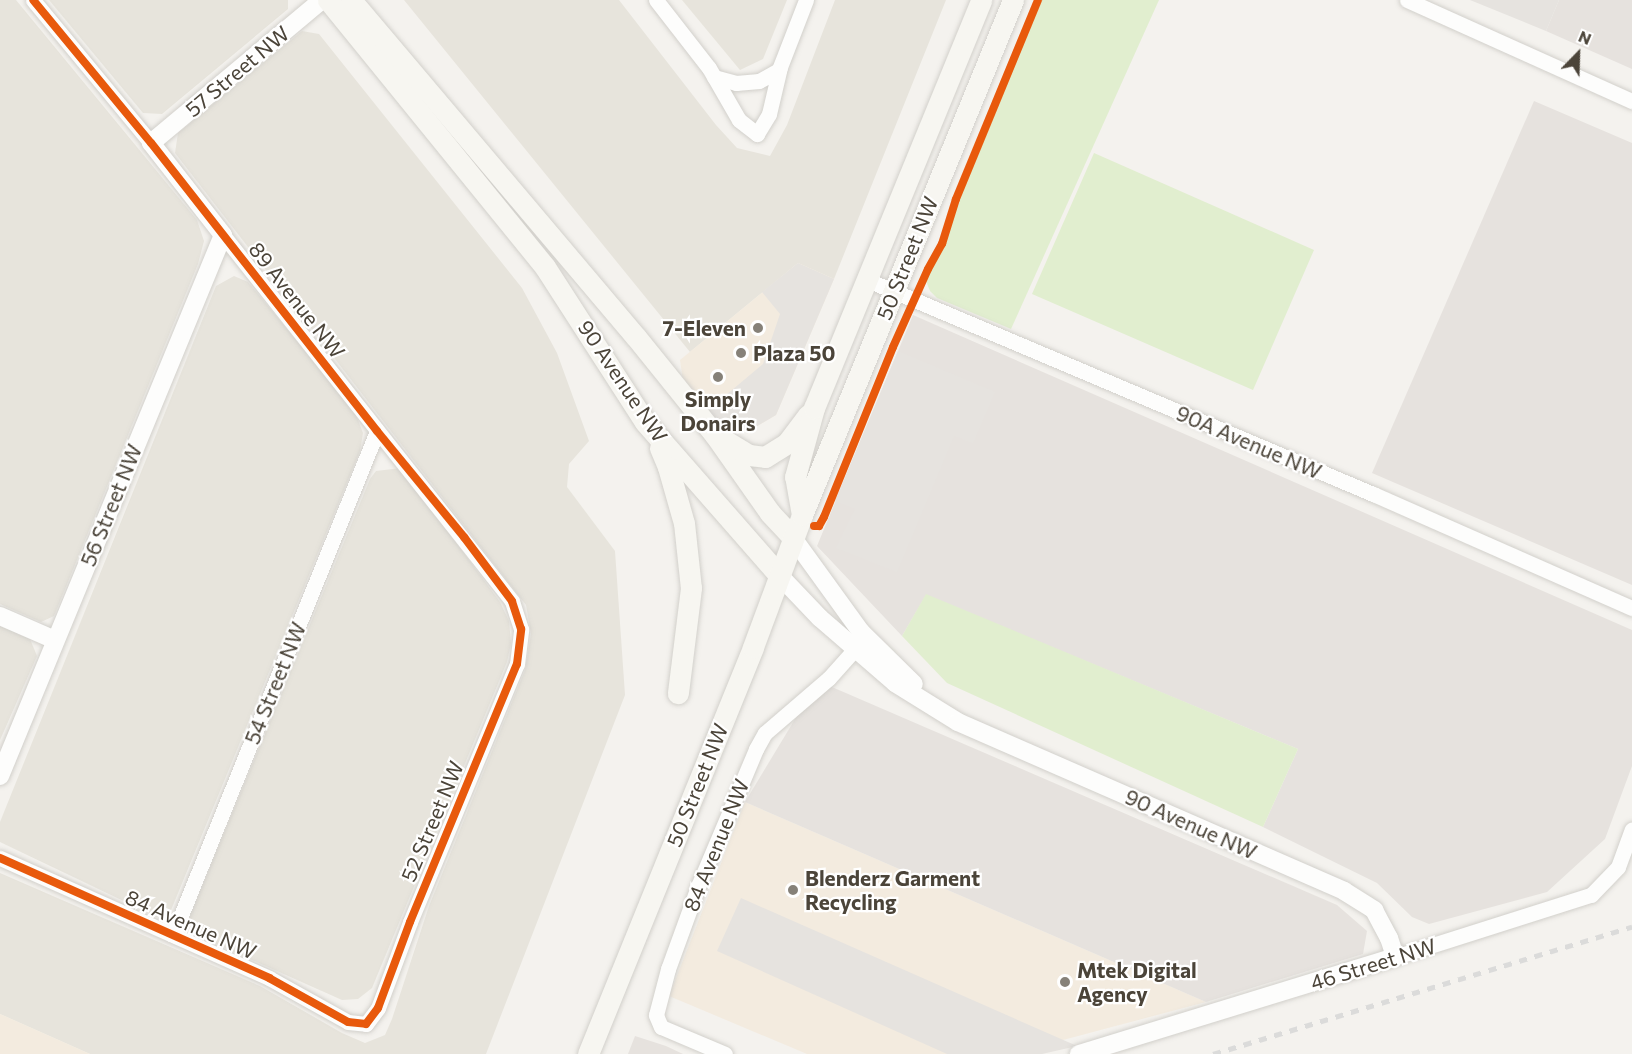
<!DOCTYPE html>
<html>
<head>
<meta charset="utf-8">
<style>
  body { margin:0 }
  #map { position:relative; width:1632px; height:1054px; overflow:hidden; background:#f4f2ee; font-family:Commissioner,sans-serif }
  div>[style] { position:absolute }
  .residential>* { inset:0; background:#e7e4dc }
  .commercial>* { inset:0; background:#f3ebdf }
  .industrial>* { inset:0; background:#e6e2de }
  .green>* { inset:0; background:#e1eecf }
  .parking>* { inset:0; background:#e6e3df }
  .roads { filter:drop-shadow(0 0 2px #d2d0cb) drop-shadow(0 0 2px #d2d0cb) }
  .minor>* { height:15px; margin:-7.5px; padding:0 7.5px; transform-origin:7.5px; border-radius:7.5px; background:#fdfdfc }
  .tertiary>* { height:18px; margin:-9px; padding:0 9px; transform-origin:9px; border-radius:9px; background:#fdfdfc }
  .secondary>* { height:21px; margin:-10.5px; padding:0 10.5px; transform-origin:10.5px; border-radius:10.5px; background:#f7f6f1 }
  .rail>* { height:4.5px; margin-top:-2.25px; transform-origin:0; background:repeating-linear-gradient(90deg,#dbdbda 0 8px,transparent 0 16px) }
  .cycleway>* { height:8px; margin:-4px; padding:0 4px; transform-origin:4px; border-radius:4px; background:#e8590c }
  .dots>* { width:16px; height:16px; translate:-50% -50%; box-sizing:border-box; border:3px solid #fff; border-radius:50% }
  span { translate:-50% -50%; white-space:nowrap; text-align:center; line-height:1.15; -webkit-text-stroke:4.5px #fff; paint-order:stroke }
  .street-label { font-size:21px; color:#4b4439 }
  .poi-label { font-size:21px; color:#4b4439; font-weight:700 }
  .right { translate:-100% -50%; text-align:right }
  .left { translate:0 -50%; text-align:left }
  .north { position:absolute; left:1548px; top:24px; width:60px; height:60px; -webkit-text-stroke:4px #fff; paint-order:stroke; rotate:23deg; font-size:16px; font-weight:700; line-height:24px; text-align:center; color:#4b4439 }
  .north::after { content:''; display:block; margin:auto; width:21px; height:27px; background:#4b4439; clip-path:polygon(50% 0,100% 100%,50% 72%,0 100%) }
</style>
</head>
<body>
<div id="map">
  <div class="residential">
    <div style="clip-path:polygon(0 0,16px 0,197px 220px,204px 241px,198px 264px,54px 616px,41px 622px,0 604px)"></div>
    <div style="clip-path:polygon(49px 0,288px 0,288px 9px,162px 114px,143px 113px)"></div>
    <div style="clip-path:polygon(404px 0,619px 0,716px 125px,737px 148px,770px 156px,787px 125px,835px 0,946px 0,834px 279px,798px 263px,690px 352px)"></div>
    <div style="clip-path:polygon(682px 0,787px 0,763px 59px,740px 70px)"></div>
    <div style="clip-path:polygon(302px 31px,319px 34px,522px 288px,557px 353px,589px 441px,569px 464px,567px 487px,615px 551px,625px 695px,486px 1054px,90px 1054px,0 1014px,0 873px,260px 986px,342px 1033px,365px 1043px,385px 1035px,392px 1019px,429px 906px,525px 670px,531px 634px,526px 605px,175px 153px,178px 133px)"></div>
    <div style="clip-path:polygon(234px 276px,248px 282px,354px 410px,363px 433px,360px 451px,171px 910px,157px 917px,0 842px,0 822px,216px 286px)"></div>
    <div style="clip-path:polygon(401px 468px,500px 602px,509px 621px,511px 643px,507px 662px,372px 988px,358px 999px,342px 1000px,196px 935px,189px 918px,370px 479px,376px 471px)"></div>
    <div style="clip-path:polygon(0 626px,30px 639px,37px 656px,0 740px)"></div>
  </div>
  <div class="commercial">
    <div style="clip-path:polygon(798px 263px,834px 279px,776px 415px,754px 428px,722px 429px,683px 381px,680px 360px)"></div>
    <div style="clip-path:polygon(745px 802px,1206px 1002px,1010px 1054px,807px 1054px,669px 996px)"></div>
    <div style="clip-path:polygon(0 1014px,90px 1054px,0 1054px)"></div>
  </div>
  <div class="industrial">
    <div style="clip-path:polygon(1559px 0,1632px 0,1632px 69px,1546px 31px)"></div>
    <div style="clip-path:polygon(1534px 101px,1632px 143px,1632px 585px,1372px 473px)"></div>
    <div style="clip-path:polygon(913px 315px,1632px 630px,1632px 766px,1605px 839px,1547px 892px,1429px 924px,1412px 917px,1377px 883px,1263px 827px,1298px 749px,926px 595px,902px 636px,817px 546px)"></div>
    <div style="clip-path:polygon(818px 681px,1337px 905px,1367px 931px,1363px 954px,1206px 1002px,745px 802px)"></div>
    <div style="clip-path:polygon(635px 1036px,666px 1046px,683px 1054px,628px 1054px)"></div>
  </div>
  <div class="green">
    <div style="clip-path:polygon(1041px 0,1159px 0,1011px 329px,937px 298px,930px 291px,926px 281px)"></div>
    <div style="clip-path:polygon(1094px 153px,1314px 250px,1253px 390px,1032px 294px)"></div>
    <div style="clip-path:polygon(926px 594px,1298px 749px,1263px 827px,947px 683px,902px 636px)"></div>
  </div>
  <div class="parking">
    <div style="clip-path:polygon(1470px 0,1559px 0,1546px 31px)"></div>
    <div style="clip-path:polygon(798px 263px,834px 279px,776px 415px,754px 428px,722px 429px,707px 411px,763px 364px,780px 314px,762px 292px)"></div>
    <div style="clip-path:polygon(898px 351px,995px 392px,973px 443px,954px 436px,897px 572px,836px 548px,855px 509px,835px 501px)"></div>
    <div style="clip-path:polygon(741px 898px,1077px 1046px,1042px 1054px,947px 1054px,717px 951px)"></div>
  </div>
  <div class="roads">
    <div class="minor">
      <div style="left:33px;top:0;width:185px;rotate:50.5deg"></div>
      <div style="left:656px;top:0;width:86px;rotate:52.1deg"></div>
      <div style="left:709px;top:68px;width:60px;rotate:60deg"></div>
      <div style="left:739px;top:120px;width:23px;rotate:38deg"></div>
      <div style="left:757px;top:134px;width:23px;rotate:-59deg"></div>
      <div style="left:769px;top:114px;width:48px;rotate:-76.8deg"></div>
      <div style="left:780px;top:67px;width:72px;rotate:-68.8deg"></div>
      <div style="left:1407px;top:0;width:247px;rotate:24.2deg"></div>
      <div style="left:714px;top:77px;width:23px;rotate:15deg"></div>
      <div style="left:736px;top:83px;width:23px;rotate:-5deg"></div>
      <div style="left:759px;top:81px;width:23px;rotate:-29deg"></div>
      <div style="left:865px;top:279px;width:552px;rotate:22.94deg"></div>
      <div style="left:1373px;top:494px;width:283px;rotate:23.8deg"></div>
      <div style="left:0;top:858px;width:295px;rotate:24deg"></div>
      <div style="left:269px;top:978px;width:90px;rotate:29.1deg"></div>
      <div style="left:348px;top:1022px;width:18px;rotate:6deg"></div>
      <div style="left:366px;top:1024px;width:20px;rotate:-53deg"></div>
      <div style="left:378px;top:1008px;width:92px;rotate:-69.6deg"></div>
      <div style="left:410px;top:922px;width:279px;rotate:-67.5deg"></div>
      <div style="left:517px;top:664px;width:35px;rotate:-83deg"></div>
      <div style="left:521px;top:629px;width:29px;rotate:-108deg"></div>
      <div style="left:512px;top:601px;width:466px;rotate:-128.3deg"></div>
      <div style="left:173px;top:935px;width:544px;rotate:-67.96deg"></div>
      <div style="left:1395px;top:957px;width:206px;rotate:-17.6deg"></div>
      <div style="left:1591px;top:895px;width:39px;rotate:-46deg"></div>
      <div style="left:1618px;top:867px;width:40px;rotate:-69.8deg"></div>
      <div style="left:725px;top:1054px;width:69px;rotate:-157.1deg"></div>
      <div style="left:661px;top:1027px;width:13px;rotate:-113deg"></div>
      <div style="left:656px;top:1015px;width:48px;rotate:-75.4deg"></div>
      <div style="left:668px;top:969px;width:90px;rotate:-70deg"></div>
      <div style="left:699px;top:884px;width:147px;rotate:-67.1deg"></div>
      <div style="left:756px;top:749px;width:18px;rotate:-61deg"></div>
      <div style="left:765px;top:733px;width:84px;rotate:-40.7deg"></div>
      <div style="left:829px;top:678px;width:50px;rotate:-48.3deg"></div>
    </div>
    <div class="tertiary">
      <div style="left:793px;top:538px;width:116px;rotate:54.1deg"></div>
      <div style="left:861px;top:632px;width:74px;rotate:44.5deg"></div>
      <div style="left:779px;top:575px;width:59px;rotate:46.4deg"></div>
      <div style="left:820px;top:618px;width:99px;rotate:40.9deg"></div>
      <div style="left:895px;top:683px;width:74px;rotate:31.8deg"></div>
      <div style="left:958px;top:722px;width:421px;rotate:23.6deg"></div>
      <div style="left:1344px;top:891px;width:36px;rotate:32deg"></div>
      <div style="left:1374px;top:910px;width:32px;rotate:62deg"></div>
      <div style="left:1389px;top:938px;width:20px;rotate:72deg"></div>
      <div style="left:1395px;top:957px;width:331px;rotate:162.9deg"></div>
      <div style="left:0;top:616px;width:60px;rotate:23.6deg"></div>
      <div style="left:0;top:776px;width:585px;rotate:-67.6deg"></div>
      <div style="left:223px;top:235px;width:117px;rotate:-128deg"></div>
      <div style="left:151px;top:143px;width:223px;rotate:-39.9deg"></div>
    </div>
    <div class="secondary">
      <div style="left:328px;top:0;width:344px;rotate:50.9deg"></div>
      <div style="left:545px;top:267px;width:184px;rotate:57.2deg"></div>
      <div style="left:645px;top:422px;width:203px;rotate:48.8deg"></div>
      <div style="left:351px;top:0;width:441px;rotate:49.8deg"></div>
      <div style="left:636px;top:337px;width:126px;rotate:51.1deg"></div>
      <div style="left:715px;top:435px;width:95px;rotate:54.8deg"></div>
      <div style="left:770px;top:513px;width:34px;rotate:47deg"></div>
      <div style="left:724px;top:440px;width:29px;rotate:31deg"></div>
      <div style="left:749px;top:455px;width:16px;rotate:7deg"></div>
      <div style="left:765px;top:457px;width:26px;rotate:-32deg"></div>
      <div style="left:787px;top:443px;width:35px;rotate:-53deg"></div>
      <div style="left:660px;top:448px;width:21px;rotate:67deg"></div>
      <div style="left:668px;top:467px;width:58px;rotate:74.1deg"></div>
      <div style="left:684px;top:523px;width:65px;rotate:83.9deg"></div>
      <div style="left:691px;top:588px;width:106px;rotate:97.1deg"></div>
      <div style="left:802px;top:515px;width:39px;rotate:-100deg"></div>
      <div style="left:795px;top:477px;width:72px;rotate:-74.6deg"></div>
      <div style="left:814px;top:408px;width:441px;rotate:-67.7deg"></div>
      <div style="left:588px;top:1054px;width:439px;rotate:-67.9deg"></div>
      <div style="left:753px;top:647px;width:141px;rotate:-69.6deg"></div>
      <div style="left:802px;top:515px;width:557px;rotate:-67.72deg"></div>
    </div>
  </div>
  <div class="rail">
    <div style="left:1213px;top:1054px;width:438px;rotate:-16.9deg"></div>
  </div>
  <div class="cycleway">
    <div style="left:814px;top:526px;width:5px"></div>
    <div style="left:819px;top:526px;width:10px;rotate:-61deg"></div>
    <div style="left:824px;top:517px;width:183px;rotate:-67.9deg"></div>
    <div style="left:893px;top:347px;width:85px;rotate:-65.8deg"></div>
    <div style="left:928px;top:269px;width:29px;rotate:-61deg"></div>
    <div style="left:942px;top:244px;width:47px;rotate:-72.7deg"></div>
    <div style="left:956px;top:199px;width:215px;rotate:-67.6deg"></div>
    <div style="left:0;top:858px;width:295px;rotate:24deg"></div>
    <div style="left:269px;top:978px;width:90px;rotate:29.1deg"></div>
    <div style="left:348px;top:1022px;width:18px;rotate:6deg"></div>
    <div style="left:366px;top:1024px;width:20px;rotate:-53deg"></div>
    <div style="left:378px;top:1008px;width:92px;rotate:-69.6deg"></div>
    <div style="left:410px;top:922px;width:279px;rotate:-67.5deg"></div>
    <div style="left:517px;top:664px;width:35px;rotate:-83deg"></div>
    <div style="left:521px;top:629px;width:29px;rotate:-108deg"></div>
    <div style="left:512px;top:601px;width:80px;rotate:-126.9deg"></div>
    <div style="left:464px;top:537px;width:137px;rotate:-129.4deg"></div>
    <div style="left:377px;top:431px;width:366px;rotate:-128.1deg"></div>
    <div style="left:151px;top:143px;width:185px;rotate:-129.5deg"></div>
  </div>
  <div class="dots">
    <div style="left:758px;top:328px;background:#868178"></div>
    <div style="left:741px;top:353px;background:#868178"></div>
    <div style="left:718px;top:377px;background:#868178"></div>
    <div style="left:793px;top:890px;background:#868178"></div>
    <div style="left:1065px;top:982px;background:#868178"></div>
  </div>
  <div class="street-label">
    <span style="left:237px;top:71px;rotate:-40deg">57 Street NW</span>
    <span style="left:907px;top:258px;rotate:-68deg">50 Street NW</span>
    <span style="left:297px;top:300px;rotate:52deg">89 Avenue NW</span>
    <span style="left:623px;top:381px;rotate:56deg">90 Avenue NW</span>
    <span style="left:1249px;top:442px;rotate:23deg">90A Avenue NW</span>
    <span style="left:111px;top:505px;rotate:-68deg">56 Street NW</span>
    <span style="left:275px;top:683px;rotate:-68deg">54 Street NW</span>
    <span style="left:697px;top:785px;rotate:-68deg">50 Street NW</span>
    <span style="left:432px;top:821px;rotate:-67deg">52 Street NW</span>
    <span style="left:1191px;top:824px;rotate:24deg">90 Avenue NW</span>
    <span style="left:716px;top:845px;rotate:-68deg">84 Avenue NW</span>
    <span style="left:191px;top:924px;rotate:24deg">84 Avenue NW</span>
    <span style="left:1373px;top:964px;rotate:-17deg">46 Street NW</span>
  </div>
  <div class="poi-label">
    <span class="right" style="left:746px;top:328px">7-Eleven</span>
    <span class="left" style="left:753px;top:353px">Plaza 50</span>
    <span style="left:718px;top:411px">Simply<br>Donairs</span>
    <span class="left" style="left:805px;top:890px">Blenderz Garment<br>Recycling</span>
    <span class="left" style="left:1077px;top:982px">Mtek Digital<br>Agency</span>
  </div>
  <div class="north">N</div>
</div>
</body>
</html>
